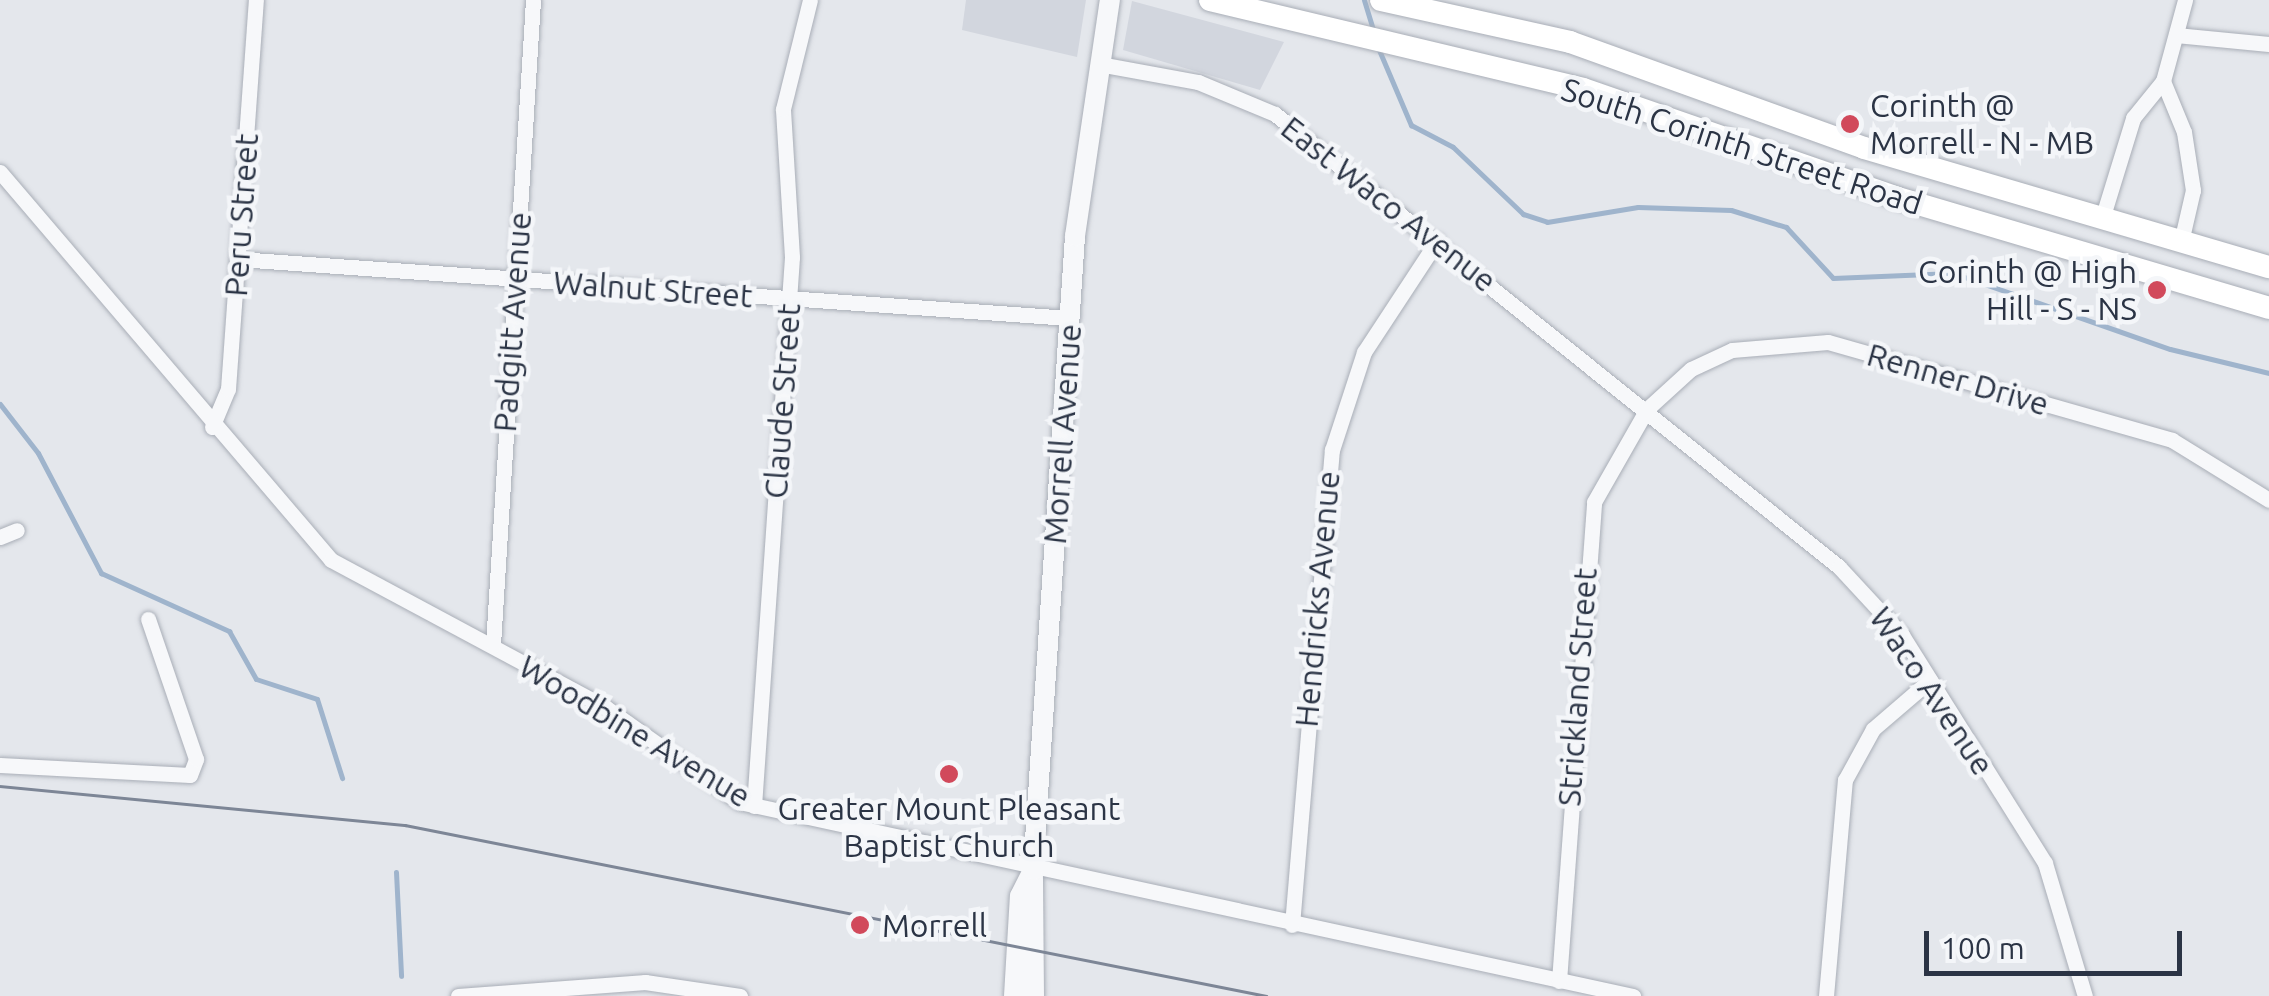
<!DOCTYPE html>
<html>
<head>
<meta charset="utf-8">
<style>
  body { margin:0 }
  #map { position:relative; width:2269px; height:996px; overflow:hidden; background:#e4e7ec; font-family:Ubuntu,sans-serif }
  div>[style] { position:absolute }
  .built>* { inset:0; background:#d2d6de }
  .stream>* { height:5px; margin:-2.5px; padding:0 2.5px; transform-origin:2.5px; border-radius:2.5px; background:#9fb4cc }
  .roads { filter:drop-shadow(0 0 2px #a9aeb7) drop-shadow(0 0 2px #a9aeb7) }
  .minor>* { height:15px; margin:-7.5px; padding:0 7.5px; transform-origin:7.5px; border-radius:7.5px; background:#f7f8fa }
  .tertiary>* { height:20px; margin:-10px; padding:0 10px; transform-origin:10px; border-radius:10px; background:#f7f8fa }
  .secondary>* { height:22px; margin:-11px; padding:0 11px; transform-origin:11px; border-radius:11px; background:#fff }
  .tram>* { height:2.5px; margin:-1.25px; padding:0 1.25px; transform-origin:1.25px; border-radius:1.25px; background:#7d8696 }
  .dots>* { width:28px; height:28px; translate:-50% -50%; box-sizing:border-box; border:5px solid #f4f6f9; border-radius:50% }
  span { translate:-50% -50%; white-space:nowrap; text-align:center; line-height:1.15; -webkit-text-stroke:9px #f4f6f9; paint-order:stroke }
  .poi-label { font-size:32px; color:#2b3445 }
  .left { translate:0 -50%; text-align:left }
  .right { translate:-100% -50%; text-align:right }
  .street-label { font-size:32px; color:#2b3445 }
  .scale { position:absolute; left:1924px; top:931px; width:258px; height:45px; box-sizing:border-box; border:5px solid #2b3445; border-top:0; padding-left:12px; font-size:30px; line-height:35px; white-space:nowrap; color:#2b3445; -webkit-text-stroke:8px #f4f6f9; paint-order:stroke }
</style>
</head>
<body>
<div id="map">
  <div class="built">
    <div style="clip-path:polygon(966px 0,1086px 0,1077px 57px,962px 30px)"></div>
    <div style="clip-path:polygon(1132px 1px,1284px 42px,1260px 90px,1123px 50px)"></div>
  </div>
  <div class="stream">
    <div style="left:1364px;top:0;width:31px;rotate:73deg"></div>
    <div style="left:1379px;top:50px;width:82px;rotate:66.9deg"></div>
    <div style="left:1411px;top:125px;width:47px;rotate:27.6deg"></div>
    <div style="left:1453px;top:147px;width:97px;rotate:43.7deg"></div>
    <div style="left:1523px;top:214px;width:25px;rotate:18deg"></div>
    <div style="left:1547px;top:222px;width:92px;rotate:-9.4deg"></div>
    <div style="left:1638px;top:207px;width:93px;rotate:1.8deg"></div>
    <div style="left:1731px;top:210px;width:58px;rotate:17.2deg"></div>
    <div style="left:1786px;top:227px;width:69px;rotate:47.3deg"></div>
    <div style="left:1833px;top:278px;width:120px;rotate:-2.4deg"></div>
    <div style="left:1953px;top:273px;width:230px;rotate:19.3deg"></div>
    <div style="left:2170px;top:349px;width:102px;rotate:13.6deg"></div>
    <div style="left:0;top:404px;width:62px;rotate:52.2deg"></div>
    <div style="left:38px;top:453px;width:136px;rotate:62.3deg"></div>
    <div style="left:101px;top:573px;width:141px;rotate:24.4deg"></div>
    <div style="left:229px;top:631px;width:55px;rotate:60.6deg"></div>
    <div style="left:256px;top:679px;width:64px;rotate:18.2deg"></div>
    <div style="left:317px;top:699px;width:83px;rotate:72.4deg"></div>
    <div style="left:396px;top:872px;width:104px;rotate:87.2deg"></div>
  </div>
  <div class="roads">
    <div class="minor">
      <div style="left:2176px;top:35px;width:93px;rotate:5.5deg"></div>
      <div style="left:1099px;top:64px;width:101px;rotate:10.3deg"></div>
      <div style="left:1198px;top:82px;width:83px;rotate:22.6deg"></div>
      <div style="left:1275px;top:114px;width:723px;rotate:38.77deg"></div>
      <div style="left:1839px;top:567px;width:93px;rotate:47.2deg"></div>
      <div style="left:1902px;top:635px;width:269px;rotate:57.9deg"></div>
      <div style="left:2045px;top:863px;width:139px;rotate:73.3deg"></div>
      <div style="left:2163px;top:81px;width:55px;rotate:67.6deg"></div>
      <div style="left:2184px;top:132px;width:59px;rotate:81.2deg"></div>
      <div style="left:2193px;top:190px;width:53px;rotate:103deg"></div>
      <div style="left:0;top:172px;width:510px;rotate:49.53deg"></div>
      <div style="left:331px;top:560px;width:311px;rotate:28.2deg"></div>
      <div style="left:605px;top:707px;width:164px;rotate:35.3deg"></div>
      <div style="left:739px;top:802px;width:915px;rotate:12.24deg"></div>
      <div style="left:2102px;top:219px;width:106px;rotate:-72.9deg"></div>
      <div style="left:2133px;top:118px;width:48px;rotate:-51deg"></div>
      <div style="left:2163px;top:81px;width:84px;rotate:-74.8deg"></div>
      <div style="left:238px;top:259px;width:833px;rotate:4.06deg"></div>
      <div style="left:212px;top:427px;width:41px;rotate:-67.2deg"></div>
      <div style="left:228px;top:389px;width:390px;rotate:-85.9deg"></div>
      <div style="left:0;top:537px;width:18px;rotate:-22deg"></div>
      <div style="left:493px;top:645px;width:646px;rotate:-86.45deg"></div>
      <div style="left:0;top:765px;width:190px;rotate:3deg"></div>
      <div style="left:190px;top:775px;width:17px;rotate:-69deg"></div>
      <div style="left:196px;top:759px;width:148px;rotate:-108.9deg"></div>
      <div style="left:754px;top:806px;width:550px;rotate:-86.04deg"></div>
      <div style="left:792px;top:257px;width:148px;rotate:-93.5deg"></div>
      <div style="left:783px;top:109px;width:112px;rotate:-76.1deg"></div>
      <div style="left:1292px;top:925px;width:477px;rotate:-85.2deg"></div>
      <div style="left:1332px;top:450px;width:103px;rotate:-71.9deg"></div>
      <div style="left:1364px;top:352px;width:133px;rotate:-56.7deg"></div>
      <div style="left:1559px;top:981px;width:480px;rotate:-85.8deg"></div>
      <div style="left:1594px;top:502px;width:107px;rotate:-60.3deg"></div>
      <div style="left:1647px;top:409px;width:59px;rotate:-42.3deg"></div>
      <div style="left:1691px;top:369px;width:45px;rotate:-24.9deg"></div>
      <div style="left:1732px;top:350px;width:96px;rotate:-4.8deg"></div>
      <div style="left:1828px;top:342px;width:358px;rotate:15.9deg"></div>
      <div style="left:2172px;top:440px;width:114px;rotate:31.7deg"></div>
      <div style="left:458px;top:996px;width:188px;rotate:-4.3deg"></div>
      <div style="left:645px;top:982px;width:96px;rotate:8.4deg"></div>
      <div style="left:1826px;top:996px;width:217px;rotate:-85deg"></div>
      <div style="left:1845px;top:780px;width:58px;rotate:-61.2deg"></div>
      <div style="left:1873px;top:729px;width:75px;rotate:-40.7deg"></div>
    </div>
    <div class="tertiary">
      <div style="left:1014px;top:996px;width:100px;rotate:-86.6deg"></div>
      <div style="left:1020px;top:896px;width:29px;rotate:-63deg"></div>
      <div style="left:1034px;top:996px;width:126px;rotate:-90.5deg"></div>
      <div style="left:1033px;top:870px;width:635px;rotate:-86.21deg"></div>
      <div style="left:1075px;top:236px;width:239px;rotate:-81.6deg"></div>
    </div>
    <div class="secondary">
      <div style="left:1210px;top:0;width:383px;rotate:13.4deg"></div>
      <div style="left:1583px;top:89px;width:333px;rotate:19.1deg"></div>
      <div style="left:1898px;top:198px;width:387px;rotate:16.5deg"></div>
      <div style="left:1381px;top:0;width:194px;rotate:12.5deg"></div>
      <div style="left:1570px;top:42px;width:313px;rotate:19.8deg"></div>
      <div style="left:1864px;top:148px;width:422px;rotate:16.4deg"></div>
    </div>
  </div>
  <div class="tram">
    <div style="left:0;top:786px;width:407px;rotate:5.5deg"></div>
    <div style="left:405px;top:825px;width:878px;rotate:11.23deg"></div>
  </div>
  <div class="dots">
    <div style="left:1850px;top:124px;background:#d1495b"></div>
    <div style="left:2157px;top:290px;background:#d1495b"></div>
    <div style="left:949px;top:774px;background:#d1495b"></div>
    <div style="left:860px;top:925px;background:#d1495b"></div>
  </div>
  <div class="poi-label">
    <span class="left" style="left:1870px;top:124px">Corinth @<br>Morrell - N - MB</span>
    <span class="right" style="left:2137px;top:290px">Corinth @ High<br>Hill - S - NS</span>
    <span style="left:949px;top:827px">Greater Mount Pleasant<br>Baptist Church</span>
    <span class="left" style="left:882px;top:925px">Morrell</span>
  </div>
  <div class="street-label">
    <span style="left:1742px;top:146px;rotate:18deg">South Corinth Street Road</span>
    <span style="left:1389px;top:204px;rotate:38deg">East Waco Avenue</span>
    <span style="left:241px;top:215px;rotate:-86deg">Peru Street</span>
    <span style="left:653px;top:289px;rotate:4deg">Walnut Street</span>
    <span style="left:512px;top:322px;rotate:-86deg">Padgitt Avenue</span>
    <span style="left:1958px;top:379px;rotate:16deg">Renner Drive</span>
    <span style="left:782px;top:401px;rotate:-86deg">Claude Street</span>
    <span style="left:1062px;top:434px;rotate:-86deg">Morrell Avenue</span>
    <span style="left:1317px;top:599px;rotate:-85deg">Hendricks Avenue</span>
    <span style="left:1577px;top:687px;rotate:-86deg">Strickland Street</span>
    <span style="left:1932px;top:691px;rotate:56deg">Waco Avenue</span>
    <span style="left:635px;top:731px;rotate:31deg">Woodbine Avenue</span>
  </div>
  <div class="scale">100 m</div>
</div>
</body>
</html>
